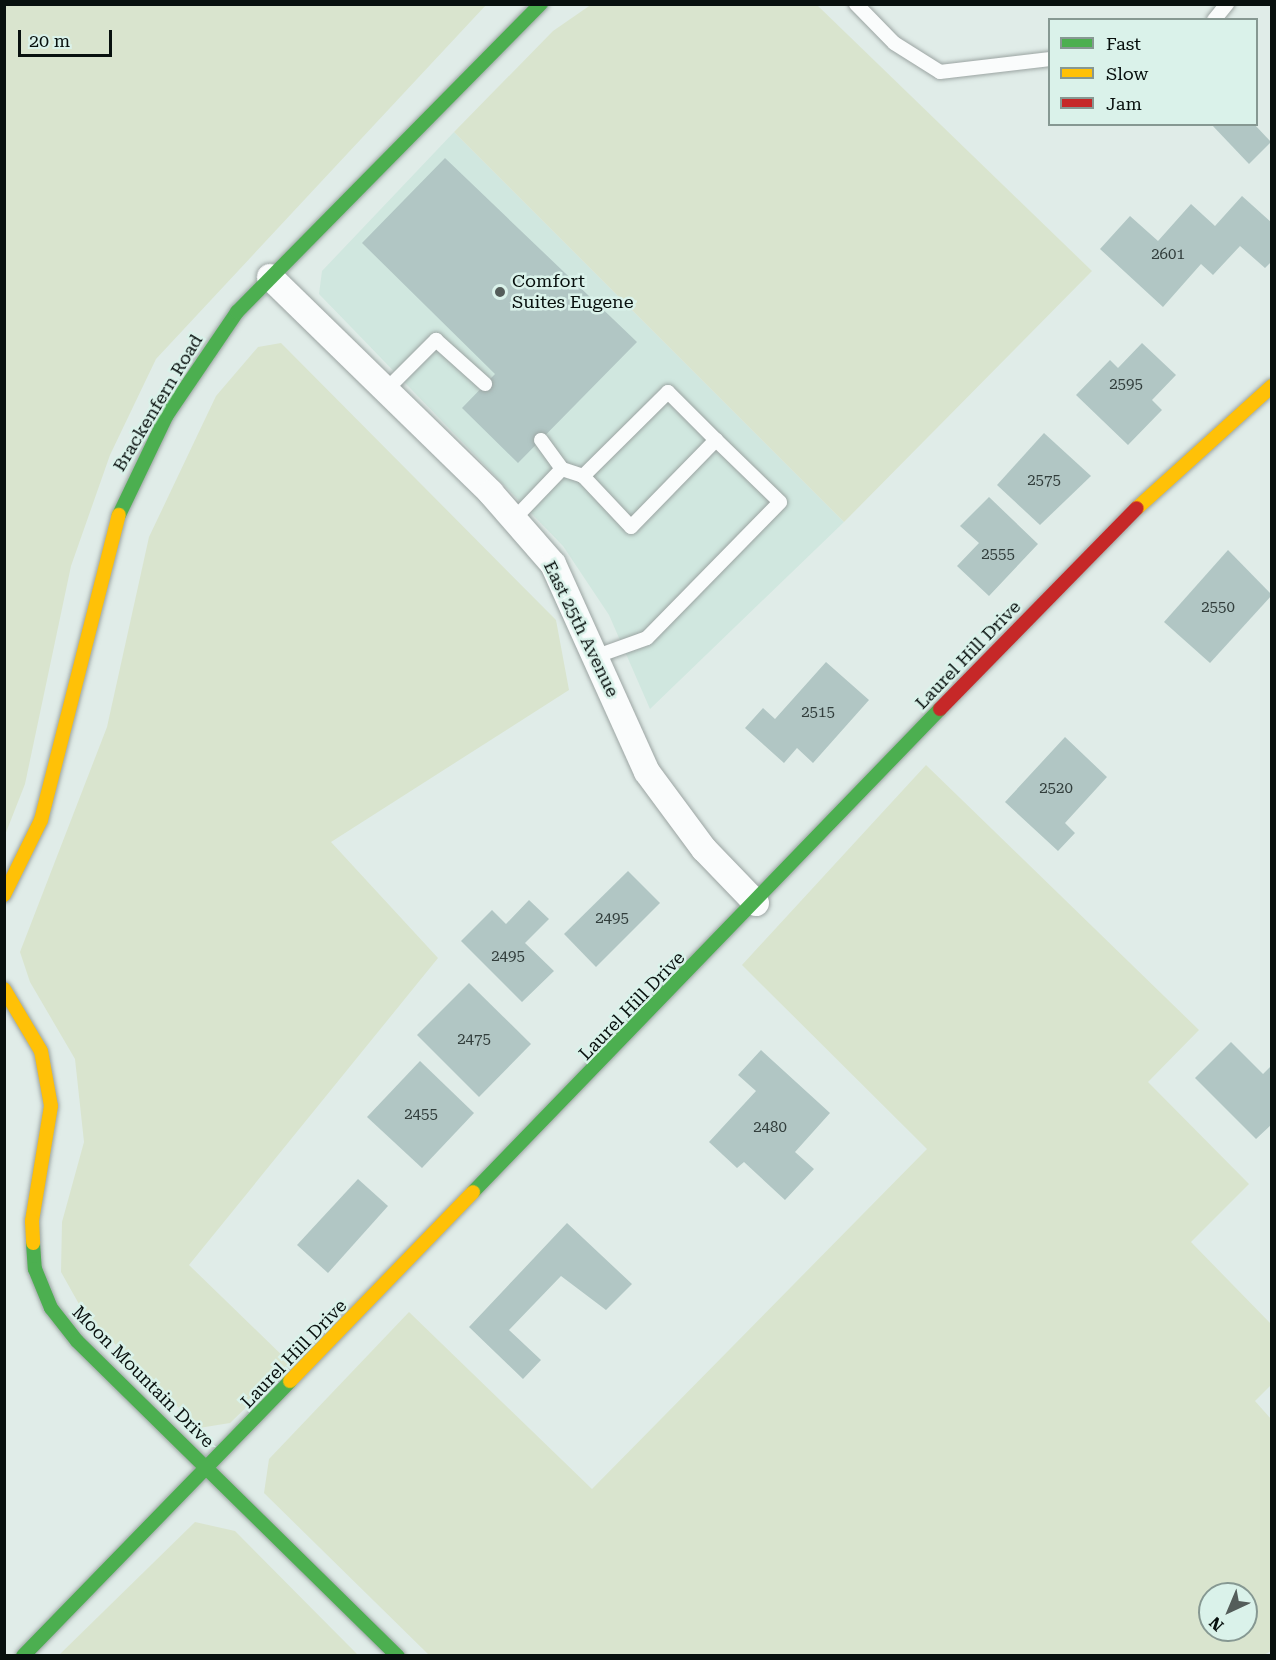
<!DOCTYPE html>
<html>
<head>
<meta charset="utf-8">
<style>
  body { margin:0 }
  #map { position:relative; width:1276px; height:1660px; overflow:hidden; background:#e0ece8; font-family:"Roboto Serif",serif }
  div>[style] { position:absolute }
  .built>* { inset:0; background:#d0e7df }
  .green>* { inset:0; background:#d9e4ce }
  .building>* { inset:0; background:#b1c6c4 }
  .roads { filter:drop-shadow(0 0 2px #9ba4a2) drop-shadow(0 0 2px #9ba4a2) }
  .lane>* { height:14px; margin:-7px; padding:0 7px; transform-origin:7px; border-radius:7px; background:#fafcfc }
  .street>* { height:26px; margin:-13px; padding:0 13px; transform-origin:13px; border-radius:13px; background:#fafcfc }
  .fast>* { height:14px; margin:-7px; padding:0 7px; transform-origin:7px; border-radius:7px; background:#4caf50 }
  .slow>* { height:14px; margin:-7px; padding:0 7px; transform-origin:7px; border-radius:7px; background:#ffc107 }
  .jam>* { height:14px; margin:-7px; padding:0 7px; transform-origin:7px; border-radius:7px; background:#c62828 }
  .dots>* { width:16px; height:16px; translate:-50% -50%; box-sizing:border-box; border:3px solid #daf2ea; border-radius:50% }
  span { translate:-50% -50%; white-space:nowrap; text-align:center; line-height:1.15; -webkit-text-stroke:5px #daf2ea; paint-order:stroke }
  .number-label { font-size:15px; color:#323e3c }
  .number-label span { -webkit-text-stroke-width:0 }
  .poi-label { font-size:18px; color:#08100e }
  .left { translate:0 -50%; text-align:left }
  .street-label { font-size:18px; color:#08100e }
  .frame { position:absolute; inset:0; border:6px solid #08100e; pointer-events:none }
  .legend { position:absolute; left:1048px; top:18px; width:210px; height:108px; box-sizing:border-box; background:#daf2ea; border:2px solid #869892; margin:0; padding:8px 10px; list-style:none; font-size:18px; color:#08100e }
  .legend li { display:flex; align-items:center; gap:12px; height:30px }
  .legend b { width:30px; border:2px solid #869892 }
  .north { position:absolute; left:1198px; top:1582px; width:60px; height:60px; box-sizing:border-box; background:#daf2ea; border:2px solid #869892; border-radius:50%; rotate:224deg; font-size:16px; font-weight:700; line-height:24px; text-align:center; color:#08100e }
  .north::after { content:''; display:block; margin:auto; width:21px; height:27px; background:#545d5a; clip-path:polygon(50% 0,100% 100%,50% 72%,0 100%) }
  .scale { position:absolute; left:18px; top:30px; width:94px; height:27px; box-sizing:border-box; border:3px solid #08100e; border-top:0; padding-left:8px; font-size:18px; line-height:21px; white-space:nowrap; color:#08100e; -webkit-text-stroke:4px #daf2ea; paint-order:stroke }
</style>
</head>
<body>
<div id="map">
  <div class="built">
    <div style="clip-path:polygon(454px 132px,844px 522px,650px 709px,609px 615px,563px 546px,319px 294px,322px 271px)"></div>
  </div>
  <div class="green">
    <div style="clip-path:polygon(5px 4px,486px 5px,156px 359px,110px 455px,71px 566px,25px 784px,5px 835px)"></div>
    <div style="clip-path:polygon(592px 4px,817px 5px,1092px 271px,844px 522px,454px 132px,553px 31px)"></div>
    <div style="clip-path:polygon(281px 343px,556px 620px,569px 690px,331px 842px,438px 958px,189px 1265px,291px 1364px,230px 1423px,199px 1428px,84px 1313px,61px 1272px,62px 1222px,84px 1142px,75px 1059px,30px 982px,20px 952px,107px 727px,149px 537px,216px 396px,258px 347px)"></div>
    <div style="clip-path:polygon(evenodd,926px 765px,1199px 1030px,1148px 1082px,1249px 1184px,1191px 1242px,1271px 1324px,1271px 1385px,1255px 1401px,1271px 1419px,1271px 1651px,1262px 1656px,429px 1655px,264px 1493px,269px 1459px,409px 1312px,592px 1489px,927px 1149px,742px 965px,926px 765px,1210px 1594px,1246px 1594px,1246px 1630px,1210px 1630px,1210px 1594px)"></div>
    <div style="clip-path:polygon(195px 1522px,235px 1531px,358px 1655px,59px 1655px)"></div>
  </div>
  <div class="building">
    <div style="clip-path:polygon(1211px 124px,1254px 124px,1271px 142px,1249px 164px)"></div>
    <div style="clip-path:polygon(445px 158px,637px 342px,518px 463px,462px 408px,495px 374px,362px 243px)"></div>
    <div style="clip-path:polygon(1242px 196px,1272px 223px,1272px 261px,1265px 268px,1240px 246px,1213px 275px,1201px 264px,1163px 307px,1100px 249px,1130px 216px,1158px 241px,1191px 204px,1215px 226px)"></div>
    <div style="clip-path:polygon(1142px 343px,1176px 375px,1152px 400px,1162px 410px,1128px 445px,1076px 395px,1110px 360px,1118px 368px)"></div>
    <div style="clip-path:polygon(1044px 433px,1091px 476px,1040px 525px,997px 485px)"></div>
    <div style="clip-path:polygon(989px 497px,1038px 544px,989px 596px,957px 566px,979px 543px,960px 526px)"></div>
    <div style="clip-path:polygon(1228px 550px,1272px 595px,1210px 663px,1164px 622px)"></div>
    <div style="clip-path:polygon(826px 662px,869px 700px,813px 763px,797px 748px,784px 763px,745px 728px,763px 708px,775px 719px)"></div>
    <div style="clip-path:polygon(1065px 737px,1107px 777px,1065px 823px,1075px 833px,1058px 851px,1005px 802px)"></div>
    <div style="clip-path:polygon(628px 871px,660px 903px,596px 967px,564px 934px)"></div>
    <div style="clip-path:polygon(529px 900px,549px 919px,525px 943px,554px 971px,522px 1002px,461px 941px,492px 910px,506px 924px)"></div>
    <div style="clip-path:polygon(469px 983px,531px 1044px,479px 1097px,417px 1035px)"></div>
    <div style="clip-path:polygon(1231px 1042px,1263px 1074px,1272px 1065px,1272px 1124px,1256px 1139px,1195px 1078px)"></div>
    <div style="clip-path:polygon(761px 1050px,830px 1113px,795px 1152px,814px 1169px,785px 1200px,744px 1162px,737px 1168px,709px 1142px,756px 1091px,738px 1075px)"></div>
    <div style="clip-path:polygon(420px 1061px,474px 1113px,422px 1168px,367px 1117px)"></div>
    <div style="clip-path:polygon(358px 1179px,388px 1206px,328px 1273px,297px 1245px)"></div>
    <div style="clip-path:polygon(567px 1223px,632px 1284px,606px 1310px,561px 1276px,509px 1330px,541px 1360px,523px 1379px,469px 1327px)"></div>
  </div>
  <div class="roads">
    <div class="lane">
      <div style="left:856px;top:4px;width:54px;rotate:45.7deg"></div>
      <div style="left:894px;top:43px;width:54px;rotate:32.2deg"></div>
      <div style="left:940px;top:72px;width:111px;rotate:-6.7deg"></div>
      <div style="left:1214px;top:20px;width:21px;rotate:-51deg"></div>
      <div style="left:386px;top:390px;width:71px;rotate:-45deg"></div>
      <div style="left:436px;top:340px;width:66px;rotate:41.9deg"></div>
      <div style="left:541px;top:440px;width:36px;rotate:54deg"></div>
      <div style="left:514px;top:519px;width:69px;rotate:-46.2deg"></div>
      <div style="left:562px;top:469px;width:22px;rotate:18deg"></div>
      <div style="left:583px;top:476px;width:70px;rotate:46.7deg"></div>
      <div style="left:631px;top:527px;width:122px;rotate:-45.7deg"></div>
      <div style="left:716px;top:440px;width:68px;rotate:-135deg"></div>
      <div style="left:668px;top:392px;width:120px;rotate:135.3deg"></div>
      <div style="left:597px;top:656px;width:53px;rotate:-19.8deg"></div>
      <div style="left:647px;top:638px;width:190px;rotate:-45.6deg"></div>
      <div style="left:780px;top:502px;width:89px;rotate:-135.9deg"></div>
    </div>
    <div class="street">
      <div style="left:270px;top:277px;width:309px;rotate:44.3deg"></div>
      <div style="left:491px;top:493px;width:94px;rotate:48.9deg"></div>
      <div style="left:553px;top:564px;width:228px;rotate:65.7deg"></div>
      <div style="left:647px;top:772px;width:96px;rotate:53.5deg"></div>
      <div style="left:704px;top:849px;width:75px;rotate:46.1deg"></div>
    </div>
    <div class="fast">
      <div style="left:119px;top:515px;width:111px;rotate:-64.4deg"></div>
      <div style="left:167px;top:415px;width:125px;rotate:-55.8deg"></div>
      <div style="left:237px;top:312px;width:433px;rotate:-45.4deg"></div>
      <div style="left:473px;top:1192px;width:672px;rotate:-45.96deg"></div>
      <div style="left:33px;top:1243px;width:26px;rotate:86deg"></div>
      <div style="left:35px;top:1269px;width:42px;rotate:67.7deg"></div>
      <div style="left:51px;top:1308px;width:42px;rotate:51.8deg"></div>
      <div style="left:77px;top:1341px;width:450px;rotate:44.5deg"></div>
      <div style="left:23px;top:1656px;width:383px;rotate:-45.8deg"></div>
    </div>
    <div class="slow">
      <div style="left:1137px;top:508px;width:182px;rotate:-42.1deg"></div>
      <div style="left:4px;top:895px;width:84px;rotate:-63.7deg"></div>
      <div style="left:41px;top:820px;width:315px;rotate:-75.7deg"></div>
      <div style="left:4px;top:989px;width:72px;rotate:59.2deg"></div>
      <div style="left:41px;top:1051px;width:56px;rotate:79.7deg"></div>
      <div style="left:51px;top:1106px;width:117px;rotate:99.4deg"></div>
      <div style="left:32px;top:1221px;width:22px;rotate:87deg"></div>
      <div style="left:290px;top:1381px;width:263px;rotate:-45.9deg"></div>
    </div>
    <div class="jam">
      <div style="left:940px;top:709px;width:281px;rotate:-45.6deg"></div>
    </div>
  </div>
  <div class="dots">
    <div style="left:500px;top:292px;background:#545d5a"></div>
  </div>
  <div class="number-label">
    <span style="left:1168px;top:255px">2601</span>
    <span style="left:1126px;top:385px">2595</span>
    <span style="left:1044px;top:481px">2575</span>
    <span style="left:998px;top:555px">2555</span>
    <span style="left:1218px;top:608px">2550</span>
    <span style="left:818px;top:713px">2515</span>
    <span style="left:1056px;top:789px">2520</span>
    <span style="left:612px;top:919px">2495</span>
    <span style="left:508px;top:957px">2495</span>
    <span style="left:474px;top:1040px">2475</span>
    <span style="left:421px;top:1115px">2455</span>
    <span style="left:770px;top:1128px">2480</span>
  </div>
  <div class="poi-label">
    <span class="left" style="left:512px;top:292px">Comfort<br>Suites Eugene</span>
  </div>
  <div class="street-label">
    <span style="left:158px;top:403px;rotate:-59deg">Brackenfern Road</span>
    <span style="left:581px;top:629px;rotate:64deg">East 25th Avenue</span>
    <span style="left:968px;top:655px;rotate:-46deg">Laurel Hill Drive</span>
    <span style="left:632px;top:1006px;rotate:-46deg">Laurel Hill Drive</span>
    <span style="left:294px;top:1354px;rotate:-46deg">Laurel Hill Drive</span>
    <span style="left:143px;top:1377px;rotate:45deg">Moon Mountain Drive</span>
  </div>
  <div class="frame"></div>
  <ul class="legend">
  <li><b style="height:8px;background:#4caf50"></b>Fast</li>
  <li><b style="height:8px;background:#ffc107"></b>Slow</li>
  <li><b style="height:8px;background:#c62828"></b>Jam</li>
  </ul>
  <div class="north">N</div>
  <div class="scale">20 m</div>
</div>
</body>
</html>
